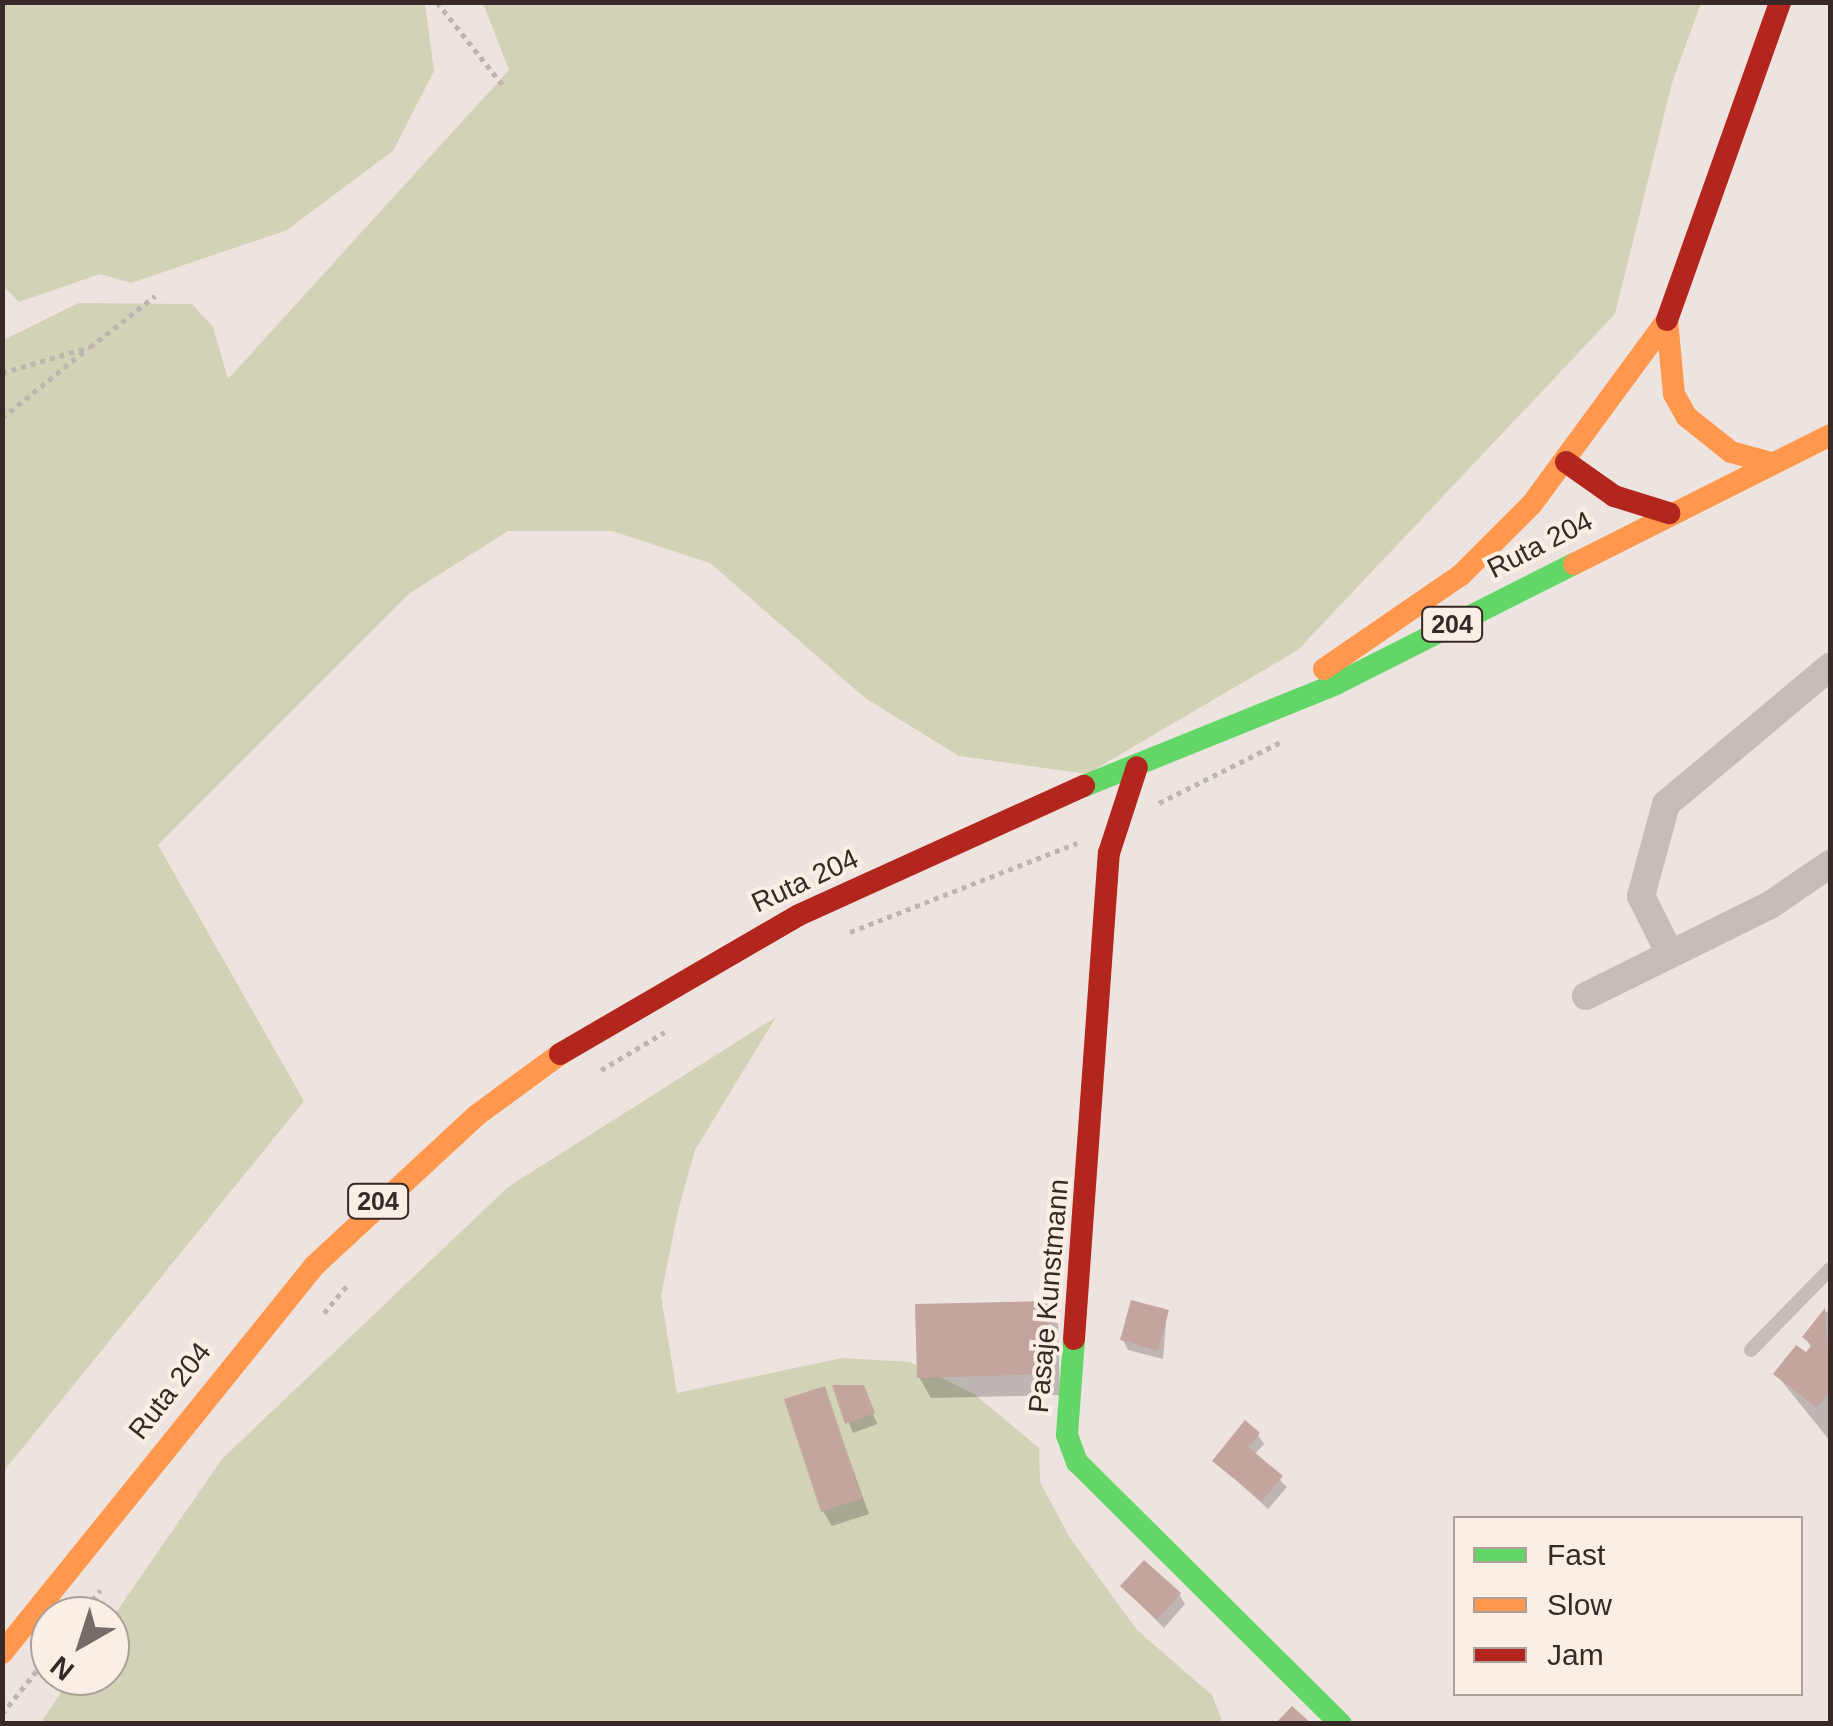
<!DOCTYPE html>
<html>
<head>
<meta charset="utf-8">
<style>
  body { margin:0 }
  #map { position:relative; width:1833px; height:1726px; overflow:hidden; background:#eee4df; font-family:Helvetica,sans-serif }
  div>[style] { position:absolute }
  .green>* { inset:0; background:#d2d2b7 }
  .shadow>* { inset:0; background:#0003 }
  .building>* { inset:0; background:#c4a49f }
  .path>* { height:5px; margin-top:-2.5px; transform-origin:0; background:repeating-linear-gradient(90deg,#bfb5b0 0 5px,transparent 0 10px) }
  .lane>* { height:14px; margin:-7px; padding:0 7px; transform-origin:7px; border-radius:7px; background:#c6bcb8 }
  .street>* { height:28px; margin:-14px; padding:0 14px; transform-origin:14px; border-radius:14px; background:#c6bcb8 }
  .fast>* { height:22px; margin:-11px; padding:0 11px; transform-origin:11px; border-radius:11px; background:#63d668 }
  .slow>* { height:22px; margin:-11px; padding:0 11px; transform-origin:11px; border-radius:11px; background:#ff974d }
  .jam>* { height:22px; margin:-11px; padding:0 11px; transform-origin:11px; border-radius:11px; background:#b3261e }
  span { translate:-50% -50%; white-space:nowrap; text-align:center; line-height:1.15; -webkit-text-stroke:8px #fbeee5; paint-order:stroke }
  .shield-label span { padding:2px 8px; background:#fbeee5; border:2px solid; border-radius:8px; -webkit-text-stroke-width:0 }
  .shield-label { font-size:25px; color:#382926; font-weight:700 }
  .street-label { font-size:28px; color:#382926 }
  .frame { position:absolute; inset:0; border:5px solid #382926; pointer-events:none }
  .legend { position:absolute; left:1453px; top:1516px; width:350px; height:180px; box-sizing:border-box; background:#fbeee5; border:2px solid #ad9f99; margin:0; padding:12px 18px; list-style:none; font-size:30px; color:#382926 }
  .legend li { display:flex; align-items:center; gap:20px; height:50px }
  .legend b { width:50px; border:2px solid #ad9f99 }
  .north { position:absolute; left:30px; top:1596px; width:100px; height:100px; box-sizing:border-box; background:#fbeee5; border:2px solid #ad9f99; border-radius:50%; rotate:219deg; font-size:28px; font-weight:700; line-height:40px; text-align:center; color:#382926 }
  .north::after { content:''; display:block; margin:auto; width:35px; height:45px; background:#786a67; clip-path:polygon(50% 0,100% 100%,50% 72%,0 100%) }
</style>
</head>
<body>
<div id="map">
  <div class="green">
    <div style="clip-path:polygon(63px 2px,425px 3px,434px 71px,393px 151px,287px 230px,131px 283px,100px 274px,19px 302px,3px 286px,3px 3px)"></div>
    <div style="clip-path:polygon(483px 3px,1701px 3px,1672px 83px,1615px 314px,1298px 650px,1087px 774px,959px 756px,865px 698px,710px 563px,612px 531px,508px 531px,410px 593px,158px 845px,304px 1101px,3px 1472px,3px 340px,79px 303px,192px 304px,213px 327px,228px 379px,509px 70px)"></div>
    <div style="clip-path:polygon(776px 1017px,695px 1150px,678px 1211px,661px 1296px,677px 1393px,842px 1358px,910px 1362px,974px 1394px,1039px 1448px,1040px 1482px,1070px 1538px,1137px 1630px,1212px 1695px,1223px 1723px,40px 1724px,72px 1676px,110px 1676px,110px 1621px,222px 1459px,508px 1187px)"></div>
  </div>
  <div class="shadow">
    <div style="clip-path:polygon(1046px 1303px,1058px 1324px,1060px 1395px,931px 1398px,919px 1377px)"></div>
    <div style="clip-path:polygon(1826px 1311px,1830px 1315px,1830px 1441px,1776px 1374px,1812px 1349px,1805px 1337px)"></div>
    <div style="clip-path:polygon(1167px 1312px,1163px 1359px,1128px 1350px,1123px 1340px)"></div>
    <div style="clip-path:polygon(835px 1387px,865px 1394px,877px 1424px,853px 1433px)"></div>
    <div style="clip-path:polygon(824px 1389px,869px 1514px,832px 1526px,823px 1511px)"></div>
    <div style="clip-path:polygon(1258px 1435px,1264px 1444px,1254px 1455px,1287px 1487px,1268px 1509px,1215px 1461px)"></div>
    <div style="clip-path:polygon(1123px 1587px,1179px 1594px,1185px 1604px,1164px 1628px)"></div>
  </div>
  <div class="building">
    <div style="clip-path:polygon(1131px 1300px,1169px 1310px,1158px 1351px,1120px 1340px)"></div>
    <div style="clip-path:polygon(1048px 1301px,1050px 1374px,917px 1378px,915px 1304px)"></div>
    <div style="clip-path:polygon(1825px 1308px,1830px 1391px,1817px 1408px,1773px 1374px,1796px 1345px,1806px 1352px,1812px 1345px,1802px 1337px)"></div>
    <div style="clip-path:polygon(832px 1385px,864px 1385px,875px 1413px,845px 1424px)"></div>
    <div style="clip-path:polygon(825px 1386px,862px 1498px,821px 1512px,784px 1399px)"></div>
    <div style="clip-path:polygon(1245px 1420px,1260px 1433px,1248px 1447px,1283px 1476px,1262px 1501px,1212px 1461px)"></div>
    <div style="clip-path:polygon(1144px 1560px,1181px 1593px,1157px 1620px,1120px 1586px)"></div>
    <div style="clip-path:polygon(1292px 1706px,1312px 1724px,1275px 1724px)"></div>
  </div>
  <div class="path">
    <div style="left:437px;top:2px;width:110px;rotate:51.7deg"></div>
    <div style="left:2px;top:373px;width:92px;rotate:-16.5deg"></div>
    <div style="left:90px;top:347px;width:83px;rotate:-38.1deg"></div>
    <div style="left:2px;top:418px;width:109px;rotate:-39.1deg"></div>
    <div style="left:1159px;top:803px;width:139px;rotate:-26.6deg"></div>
    <div style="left:850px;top:932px;width:244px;rotate:-21.4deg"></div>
    <div style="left:601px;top:1070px;width:74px;rotate:-30.7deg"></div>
    <div style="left:324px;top:1313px;width:39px;rotate:-50deg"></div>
    <div style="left:80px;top:1616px;width:33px;rotate:-52deg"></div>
    <div style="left:2px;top:1714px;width:77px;rotate:-51.3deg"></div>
  </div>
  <div class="lane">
    <div style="left:1751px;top:1350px;width:113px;rotate:-45.7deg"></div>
  </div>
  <div class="street">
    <div style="left:1668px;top:950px;width:60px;rotate:-116.6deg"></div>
    <div style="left:1641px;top:896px;width:95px;rotate:-74.8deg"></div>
    <div style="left:1666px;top:804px;width:214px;rotate:-39.9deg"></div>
    <div style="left:1586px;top:996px;width:205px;rotate:-26.3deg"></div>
    <div style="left:1770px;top:905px;width:73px;rotate:-34.3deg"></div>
  </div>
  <div class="fast">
    <div style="left:1084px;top:786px;width:272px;rotate:-22deg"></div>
    <div style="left:1336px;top:684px;width:267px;rotate:-26.8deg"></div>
    <div style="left:1074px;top:1339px;width:96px;rotate:94.2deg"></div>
    <div style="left:1067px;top:1435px;width:29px;rotate:70deg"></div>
    <div style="left:1077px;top:1462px;width:372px;rotate:44.8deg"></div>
  </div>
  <div class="slow">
    <div style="left:1667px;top:320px;width:74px;rotate:84.6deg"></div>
    <div style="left:1674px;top:394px;width:26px;rotate:61deg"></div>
    <div style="left:1687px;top:417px;width:56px;rotate:38.5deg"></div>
    <div style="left:1731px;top:452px;width:41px;rotate:15.4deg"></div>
    <div style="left:1574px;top:564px;width:287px;rotate:-26.7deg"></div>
    <div style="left:1324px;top:669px;width:166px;rotate:-34.5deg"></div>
    <div style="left:1461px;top:575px;width:100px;rotate:-45deg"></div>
    <div style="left:1532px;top:504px;width:228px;rotate:-53.7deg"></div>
    <div style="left:2px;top:1653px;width:497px;rotate:-51.1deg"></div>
    <div style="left:314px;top:1266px;width:222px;rotate:-42.8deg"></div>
    <div style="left:477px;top:1115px;width:103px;rotate:-36.3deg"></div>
  </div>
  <div class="jam">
    <div style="left:1667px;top:320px;width:337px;rotate:-70.4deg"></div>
    <div style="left:1566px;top:462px;width:59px;rotate:35.3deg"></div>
    <div style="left:1614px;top:496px;width:58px;rotate:17.2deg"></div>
    <div style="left:560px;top:1054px;width:276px;rotate:-30.2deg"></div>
    <div style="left:799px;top:915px;width:313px;rotate:-24.4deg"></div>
    <div style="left:1074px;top:1339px;width:487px;rotate:-85.9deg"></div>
    <div style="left:1109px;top:853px;width:90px;rotate:-72deg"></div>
  </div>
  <div class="shield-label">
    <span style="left:1452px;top:624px">204</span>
    <span style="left:378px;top:1201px">204</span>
  </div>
  <div class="street-label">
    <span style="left:1540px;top:545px;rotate:-27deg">Ruta 204</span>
    <span style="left:805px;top:881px;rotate:-25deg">Ruta 204</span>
    <span style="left:1049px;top:1296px;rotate:-85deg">Pasaje Kunstmann</span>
    <span style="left:170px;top:1391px;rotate:-52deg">Ruta 204</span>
  </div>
  <div class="frame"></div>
  <ul class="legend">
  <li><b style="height:12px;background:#63d668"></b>Fast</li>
  <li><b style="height:12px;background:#ff974d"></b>Slow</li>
  <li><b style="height:12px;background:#b3261e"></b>Jam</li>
  </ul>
  <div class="north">N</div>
</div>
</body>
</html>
